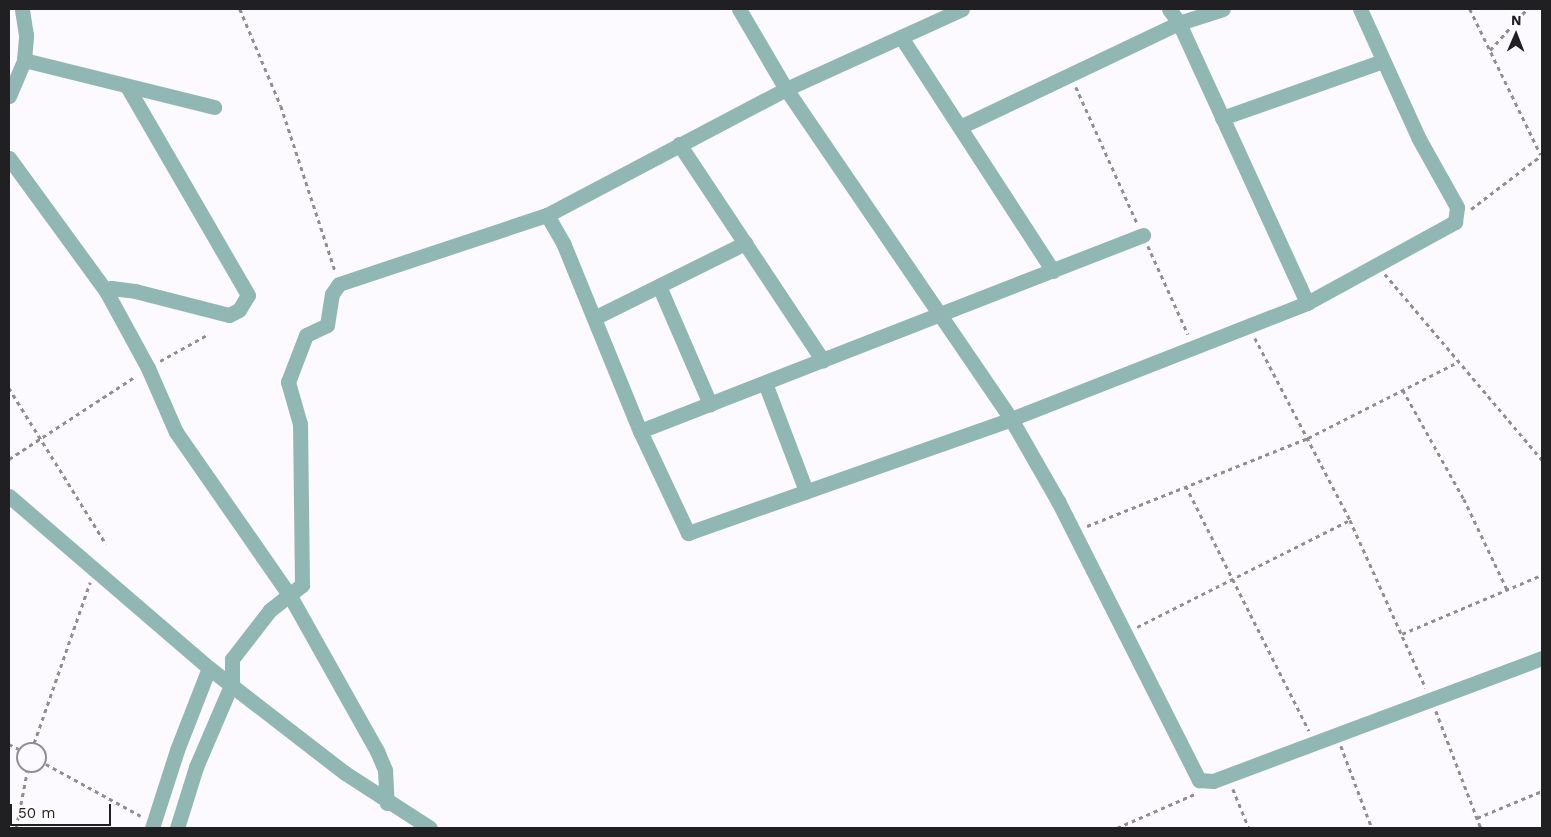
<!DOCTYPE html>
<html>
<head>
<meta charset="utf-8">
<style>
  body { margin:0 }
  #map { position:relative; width:1551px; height:837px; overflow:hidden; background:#fcf9ff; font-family:"Work Sans",sans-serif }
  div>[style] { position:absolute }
  .path>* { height:2.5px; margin-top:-1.25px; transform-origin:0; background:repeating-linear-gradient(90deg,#908e92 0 4px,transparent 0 8px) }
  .path>.ring { margin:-1.25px; padding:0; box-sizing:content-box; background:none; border:2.5px solid #908e92; border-radius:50% }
  .minor>* { height:15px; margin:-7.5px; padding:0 7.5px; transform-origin:7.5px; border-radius:7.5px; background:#91b7b5 }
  span { translate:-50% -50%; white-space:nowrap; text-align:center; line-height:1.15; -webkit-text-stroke:5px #fff; paint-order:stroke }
  .frame { position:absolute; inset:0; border:10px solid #201f21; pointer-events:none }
  .north { position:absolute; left:1491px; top:10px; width:50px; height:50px; -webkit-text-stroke:4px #fff; paint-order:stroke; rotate:1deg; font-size:14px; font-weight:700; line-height:20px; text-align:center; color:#201f21 }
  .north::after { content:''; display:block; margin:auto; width:18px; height:22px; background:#201f21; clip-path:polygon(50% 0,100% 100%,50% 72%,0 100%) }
  .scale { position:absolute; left:10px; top:804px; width:101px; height:22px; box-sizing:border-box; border:2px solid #201f21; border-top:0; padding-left:6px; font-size:15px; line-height:18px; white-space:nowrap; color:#201f21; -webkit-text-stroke:4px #fff; paint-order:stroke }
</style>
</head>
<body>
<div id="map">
  <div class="path">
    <div style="left:240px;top:9px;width:105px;rotate:67.1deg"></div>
    <div style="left:281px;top:106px;width:173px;rotate:71.8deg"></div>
    <div style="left:1470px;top:9px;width:162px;rotate:64.1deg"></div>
    <div style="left:1490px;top:50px;width:55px;rotate:-47.9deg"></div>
    <div style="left:1076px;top:87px;width:149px;rotate:65.8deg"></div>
    <div style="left:1471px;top:209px;width:89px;rotate:-37.3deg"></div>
    <div style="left:1148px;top:246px;width:97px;rotate:65.6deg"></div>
    <div style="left:1385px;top:274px;width:243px;rotate:49.8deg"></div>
    <div style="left:1255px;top:338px;width:205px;rotate:62.4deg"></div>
    <div style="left:1350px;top:520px;width:184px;rotate:65.7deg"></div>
    <div style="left:160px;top:361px;width:54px;rotate:-29deg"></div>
    <div style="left:9px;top:388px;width:184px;rotate:58.1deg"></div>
    <div style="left:1403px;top:390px;width:125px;rotate:60.8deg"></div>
    <div style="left:1464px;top:499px;width:100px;rotate:64.5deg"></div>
    <div style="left:9px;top:459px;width:152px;rotate:-33.2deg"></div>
    <div style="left:1186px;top:486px;width:274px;rotate:63.3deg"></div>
    <div style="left:1087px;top:526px;width:238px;rotate:-21.7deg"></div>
    <div style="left:1308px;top:438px;width:168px;rotate:-26.9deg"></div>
    <div style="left:1137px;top:627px;width:238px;rotate:-26.7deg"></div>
    <div style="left:1402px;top:634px;width:152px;rotate:-22.9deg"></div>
    <div style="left:1436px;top:711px;width:125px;rotate:69deg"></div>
    <div class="ring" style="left:17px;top:743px;width:27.5px;height:27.5px"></div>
    <div style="left:34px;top:743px;width:170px;rotate:-70.8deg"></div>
    <div style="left:9px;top:744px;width:11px;rotate:27deg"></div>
    <div style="left:1341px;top:746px;width:88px;rotate:69.3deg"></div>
    <div style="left:46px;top:764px;width:108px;rotate:28.7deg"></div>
    <div style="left:1233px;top:789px;width:42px;rotate:67.7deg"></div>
    <div style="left:1477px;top:818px;width:70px;rotate:-22.6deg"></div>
    <div style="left:16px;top:828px;width:57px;rotate:-78.9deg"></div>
    <div style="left:1117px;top:828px;width:85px;rotate:-23.6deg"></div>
  </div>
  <div class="minor">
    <div style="left:739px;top:9px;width:93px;rotate:59.6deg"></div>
    <div style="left:786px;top:89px;width:399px;rotate:55.7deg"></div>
    <div style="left:1011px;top:419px;width:95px;rotate:60.2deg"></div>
    <div style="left:1058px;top:501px;width:313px;rotate:63.2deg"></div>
    <div style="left:1199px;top:780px;width:14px;rotate:4deg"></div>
    <div style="left:1213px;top:781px;width:351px;rotate:-20.5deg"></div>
    <div style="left:1169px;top:9px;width:17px;rotate:54deg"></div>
    <div style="left:1179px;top:23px;width:308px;rotate:65.4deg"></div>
    <div style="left:901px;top:37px;width:279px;rotate:57deg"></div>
    <div style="left:24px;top:60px;width:196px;rotate:13.9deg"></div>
    <div style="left:9px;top:96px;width:39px;rotate:-67deg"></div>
    <div style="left:24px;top:60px;width:25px;rotate:-85deg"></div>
    <div style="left:26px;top:35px;width:26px;rotate:-99deg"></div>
    <div style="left:1222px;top:118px;width:171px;rotate:-19.5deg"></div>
    <div style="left:962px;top:126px;width:240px;rotate:-25.4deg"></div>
    <div style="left:1179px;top:23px;width:46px;rotate:-17.7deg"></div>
    <div style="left:679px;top:144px;width:260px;rotate:56.4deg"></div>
    <div style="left:9px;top:158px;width:165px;rotate:53.9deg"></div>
    <div style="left:106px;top:291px;width:88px;rotate:61.4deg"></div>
    <div style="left:148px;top:368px;width:70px;rotate:66.4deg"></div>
    <div style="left:176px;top:432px;width:200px;rotate:55.2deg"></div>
    <div style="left:290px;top:596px;width:178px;rotate:60.7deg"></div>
    <div style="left:377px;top:751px;width:21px;rotate:67deg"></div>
    <div style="left:385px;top:770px;width:33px;rotate:87deg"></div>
    <div style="left:547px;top:215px;width:34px;rotate:60deg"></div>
    <div style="left:564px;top:245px;width:201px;rotate:67.8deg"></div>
    <div style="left:640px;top:431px;width:113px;rotate:64.8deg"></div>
    <div style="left:688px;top:533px;width:343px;rotate:-19.4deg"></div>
    <div style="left:1011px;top:419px;width:318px;rotate:-21.4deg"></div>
    <div style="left:1307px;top:303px;width:169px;rotate:-28.7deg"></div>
    <div style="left:1455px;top:222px;width:15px;rotate:-82deg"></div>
    <div style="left:1457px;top:207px;width:78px;rotate:-119.2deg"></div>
    <div style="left:1419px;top:139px;width:143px;rotate:-114.4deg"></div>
    <div style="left:659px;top:286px;width:129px;rotate:66.6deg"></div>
    <div style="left:106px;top:291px;width:6px;rotate:-31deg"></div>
    <div style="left:111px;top:288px;width:24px;rotate:7deg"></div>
    <div style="left:135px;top:291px;width:97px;rotate:14.3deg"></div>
    <div style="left:229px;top:315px;width:11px;rotate:-27deg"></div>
    <div style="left:239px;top:310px;width:17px;rotate:-59deg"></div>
    <div style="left:248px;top:295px;width:241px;rotate:-120.1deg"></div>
    <div style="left:594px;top:318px;width:169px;rotate:-26.4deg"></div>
    <div style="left:765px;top:383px;width:116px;rotate:69.2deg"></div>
    <div style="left:640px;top:431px;width:540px;rotate:-21.29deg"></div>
    <div style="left:9px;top:496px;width:264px;rotate:40.7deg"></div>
    <div style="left:209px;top:668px;width:172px;rotate:37.7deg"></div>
    <div style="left:345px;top:773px;width:101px;rotate:32.9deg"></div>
    <div style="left:152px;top:828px;width:82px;rotate:-72.2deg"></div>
    <div style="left:177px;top:750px;width:88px;rotate:-68.7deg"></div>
    <div style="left:177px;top:828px;width:64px;rotate:-72.7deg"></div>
    <div style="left:196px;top:767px;width:91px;rotate:-66.8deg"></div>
    <div style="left:232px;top:683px;width:24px;rotate:-90deg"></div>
    <div style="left:232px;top:659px;width:62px;rotate:-52.2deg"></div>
    <div style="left:270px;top:610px;width:41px;rotate:-38deg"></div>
    <div style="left:302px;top:585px;width:161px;rotate:-90.7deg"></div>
    <div style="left:300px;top:424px;width:44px;rotate:-105.9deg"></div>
    <div style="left:288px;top:382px;width:50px;rotate:-69deg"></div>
    <div style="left:306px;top:335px;width:23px;rotate:-25deg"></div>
    <div style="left:327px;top:325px;width:31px;rotate:-81deg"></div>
    <div style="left:332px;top:294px;width:12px;rotate:-55deg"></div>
    <div style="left:339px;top:284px;width:219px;rotate:-18.4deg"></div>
    <div style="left:547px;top:215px;width:270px;rotate:-27.8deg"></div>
    <div style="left:786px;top:89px;width:193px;rotate:-24.4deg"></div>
  </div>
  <div class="frame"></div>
  <div class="north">N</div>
  <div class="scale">50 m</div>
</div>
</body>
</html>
